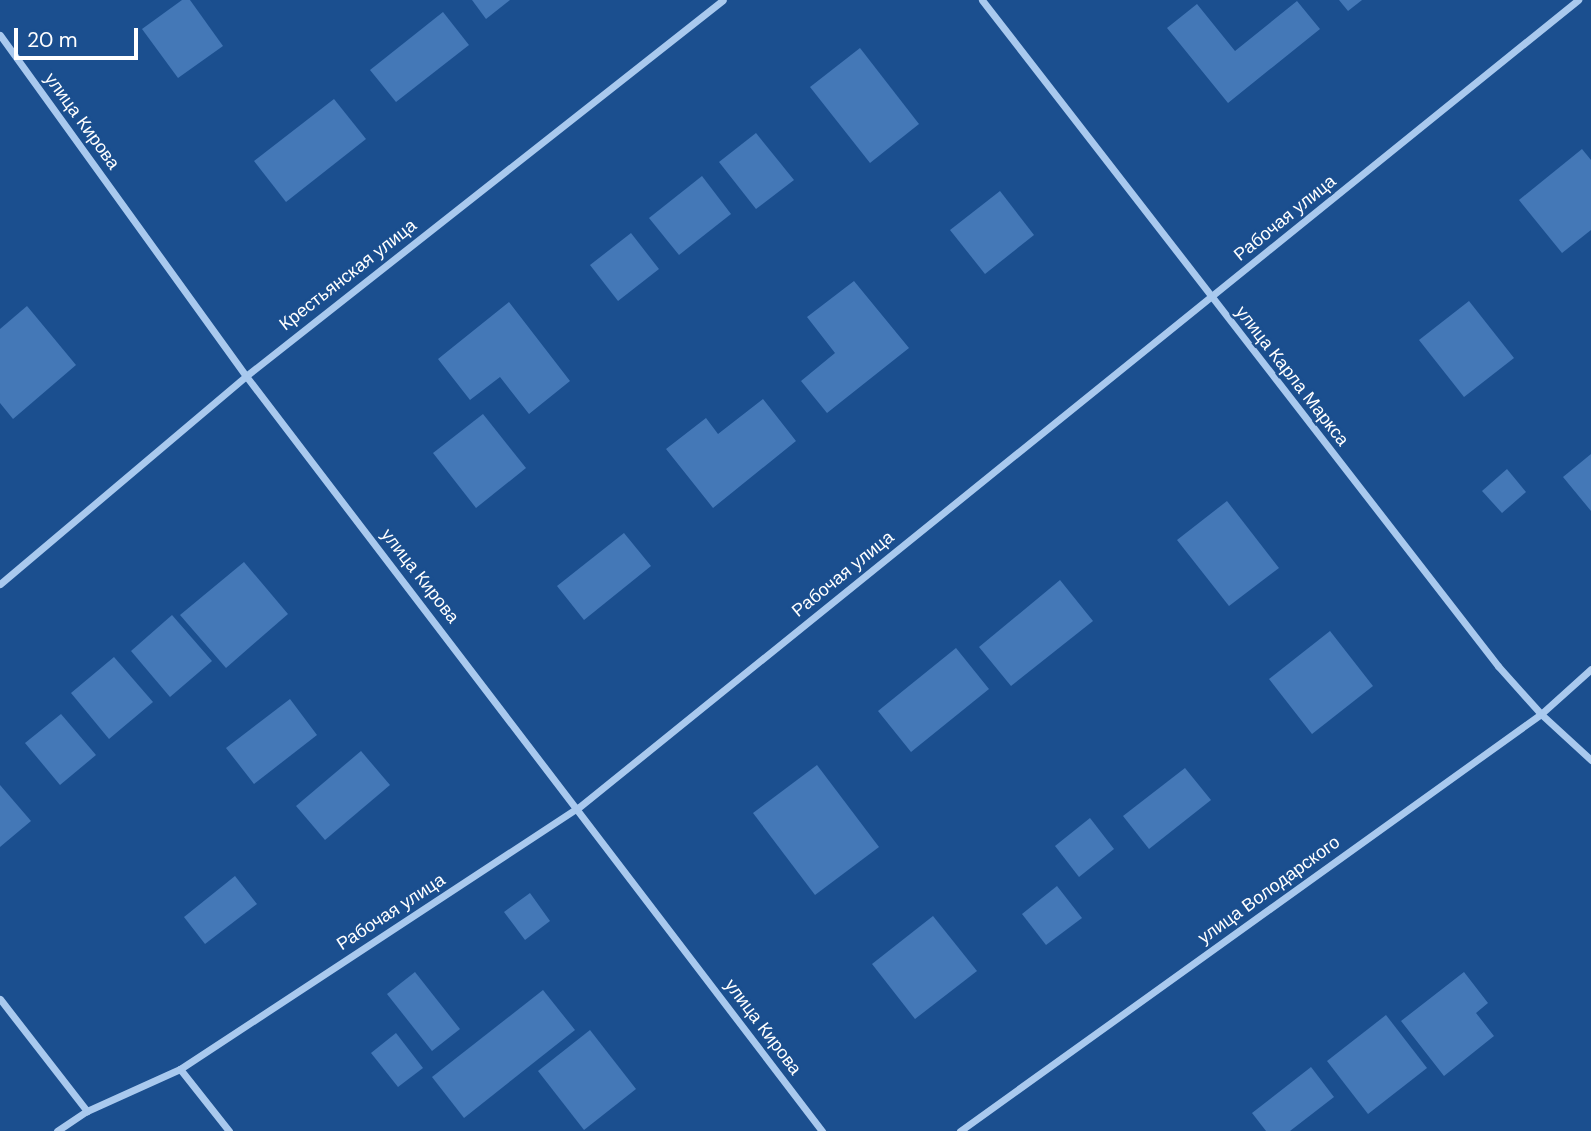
<!DOCTYPE html>
<html>
<head>
<meta charset="utf-8">
<style>
  body { margin:0 }
  #map { position:relative; width:1591px; height:1131px; overflow:hidden; background:#1b4f8f; font-family:"DM Sans",sans-serif }
  div>[style] { position:absolute }
  .building>* { inset:0; background:#4478b7 }
  .minor>* { height:7px; margin:-3.5px; padding:0 3.5px; transform-origin:3.5px; border-radius:3.5px; background:#a9c9ee }
  span { translate:-50% -50%; white-space:nowrap; text-align:center; line-height:1.15; -webkit-text-stroke:5px #1b4f8f; paint-order:stroke }
  .street-label { font-size:18px; color:#fff }
  .scale { position:absolute; left:14px; top:28px; width:124px; height:32px; box-sizing:border-box; border:4px solid #fff; border-top:0; padding-left:9px; font-size:21px; line-height:24px; white-space:nowrap; color:#fff; -webkit-text-stroke:5px #1b4f8f; paint-order:stroke }
</style>
</head>
<body>
<div id="map">
  <div class="building">
    <div style="clip-path:polygon(182px 0,190px 0,223px 46px,178px 78px,142px 29px)"></div>
    <div style="clip-path:polygon(472px 0,510px 0,486px 19px)"></div>
    <div style="clip-path:polygon(1339px 0,1362px 0,1348px 11px)"></div>
    <div style="clip-path:polygon(1297px 1px,1320px 29px,1228px 103px,1167px 28px,1197px 4px,1235px 51px)"></div>
    <div style="clip-path:polygon(443px 12px,469px 45px,396px 102px,370px 70px)"></div>
    <div style="clip-path:polygon(860px 48px,919px 124px,870px 163px,810px 87px)"></div>
    <div style="clip-path:polygon(334px 99px,366px 139px,286px 202px,254px 161px)"></div>
    <div style="clip-path:polygon(756px 133px,794px 180px,756px 209px,719px 162px)"></div>
    <div style="clip-path:polygon(1582px 149px,1591px 160px,1591px 230px,1562px 253px,1519px 200px)"></div>
    <div style="clip-path:polygon(702px 176px,731px 214px,679px 255px,649px 218px)"></div>
    <div style="clip-path:polygon(1000px 191px,1034px 235px,985px 274px,950px 230px)"></div>
    <div style="clip-path:polygon(631px 233px,659px 269px,618px 301px,590px 265px)"></div>
    <div style="clip-path:polygon(854px 281px,909px 348px,827px 413px,801px 381px,835px 353px,807px 317px)"></div>
    <div style="clip-path:polygon(1469px 301px,1514px 358px,1464px 397px,1419px 340px)"></div>
    <div style="clip-path:polygon(509px 302px,570px 381px,529px 414px,500px 377px,470px 400px,438px 359px)"></div>
    <div style="clip-path:polygon(27px 306px,76px 365px,13px 419px,0 403px,0 329px)"></div>
    <div style="clip-path:polygon(763px 399px,796px 441px,713px 508px,666px 449px,706px 418px,718px 434px)"></div>
    <div style="clip-path:polygon(483px 414px,526px 468px,476px 508px,433px 453px)"></div>
    <div style="clip-path:polygon(1591px 454px,1591px 511px,1563px 477px)"></div>
    <div style="clip-path:polygon(1507px 469px,1526px 492px,1502px 513px,1482px 491px)"></div>
    <div style="clip-path:polygon(1227px 501px,1279px 568px,1229px 606px,1177px 540px)"></div>
    <div style="clip-path:polygon(624px 533px,651px 566px,584px 620px,557px 586px)"></div>
    <div style="clip-path:polygon(244px 562px,288px 614px,226px 668px,180px 615px)"></div>
    <div style="clip-path:polygon(1060px 580px,1093px 621px,1011px 686px,979px 647px)"></div>
    <div style="clip-path:polygon(172px 615px,212px 661px,170px 697px,131px 651px)"></div>
    <div style="clip-path:polygon(1330px 631px,1373px 686px,1312px 734px,1269px 679px)"></div>
    <div style="clip-path:polygon(956px 648px,989px 689px,911px 752px,878px 711px)"></div>
    <div style="clip-path:polygon(114px 657px,153px 702px,109px 739px,71px 693px)"></div>
    <div style="clip-path:polygon(290px 699px,317px 735px,254px 784px,226px 748px)"></div>
    <div style="clip-path:polygon(61px 714px,96px 755px,60px 785px,25px 743px)"></div>
    <div style="clip-path:polygon(361px 751px,390px 785px,325px 840px,296px 806px)"></div>
    <div style="clip-path:polygon(817px 765px,879px 847px,815px 895px,753px 813px)"></div>
    <div style="clip-path:polygon(1185px 768px,1211px 800px,1149px 849px,1123px 816px)"></div>
    <div style="clip-path:polygon(0 785px,31px 821px,0 847px)"></div>
    <div style="clip-path:polygon(1090px 818px,1114px 849px,1079px 877px,1055px 846px)"></div>
    <div style="clip-path:polygon(235px 876px,257px 904px,205px 944px,184px 917px)"></div>
    <div style="clip-path:polygon(1057px 886px,1082px 918px,1046px 945px,1022px 914px)"></div>
    <div style="clip-path:polygon(530px 893px,550px 921px,525px 940px,504px 912px)"></div>
    <div style="clip-path:polygon(933px 916px,977px 971px,915px 1019px,872px 964px)"></div>
    <div style="clip-path:polygon(415px 972px,460px 1029px,432px 1051px,387px 994px)"></div>
    <div style="clip-path:polygon(1464px 972px,1488px 1003px,1476px 1013px,1494px 1036px,1444px 1076px,1401px 1021px)"></div>
    <div style="clip-path:polygon(543px 990px,575px 1030px,464px 1118px,432px 1077px)"></div>
    <div style="clip-path:polygon(1386px 1015px,1427px 1068px,1368px 1114px,1327px 1061px)"></div>
    <div style="clip-path:polygon(590px 1030px,636px 1089px,584px 1130px,538px 1071px)"></div>
    <div style="clip-path:polygon(396px 1033px,423px 1068px,398px 1087px,371px 1053px)"></div>
    <div style="clip-path:polygon(1311px 1067px,1334px 1097px,1290px 1131px,1266px 1131px,1252px 1113px)"></div>
  </div>
  <div class="minor">
    <div style="left:982px;top:0;width:843px;rotate:52.23deg"></div>
    <div style="left:1498px;top:666px;width:64px;rotate:48.1deg"></div>
    <div style="left:1541px;top:714px;width:68px;rotate:42.6deg"></div>
    <div style="left:0;top:35px;width:420px;rotate:54.2deg"></div>
    <div style="left:246px;top:376px;width:950px;rotate:52.66deg"></div>
    <div style="left:0;top:584px;width:322px;rotate:-40.2deg"></div>
    <div style="left:246px;top:376px;width:607px;rotate:-38.25deg"></div>
    <div style="left:0;top:999px;width:142px;rotate:52.2deg"></div>
    <div style="left:180px;top:1069px;width:79px;rotate:51.7deg"></div>
    <div style="left:57px;top:1131px;width:36px;rotate:-34deg"></div>
    <div style="left:87px;top:1111px;width:102px;rotate:-24.3deg"></div>
    <div style="left:180px;top:1069px;width:476px;rotate:-33.3deg"></div>
    <div style="left:578px;top:808px;width:1286px;rotate:-38.94deg"></div>
    <div style="left:960px;top:1131px;width:715px;rotate:-35.67deg"></div>
    <div style="left:1541px;top:714px;width:67px;rotate:-42deg"></div>
  </div>
  <div class="street-label">
    <span style="left:82px;top:121px;rotate:54deg">улица Кирова</span>
    <span style="left:1285px;top:218px;rotate:-39deg">Рабочая улица</span>
    <span style="left:348px;top:275px;rotate:-38deg">Крестьянская улица</span>
    <span style="left:1292px;top:376px;rotate:52deg">улица Карла Маркса</span>
    <span style="left:843px;top:574px;rotate:-39deg">Рабочая улица</span>
    <span style="left:420px;top:576px;rotate:52deg">улица Кирова</span>
    <span style="left:1269px;top:890px;rotate:-36deg">улица Володарского</span>
    <span style="left:391px;top:912px;rotate:-33deg">Рабочая улица</span>
    <span style="left:763px;top:1027px;rotate:53deg">улица Кирова</span>
  </div>
  <div class="scale">20 m</div>
</div>
</body>
</html>
